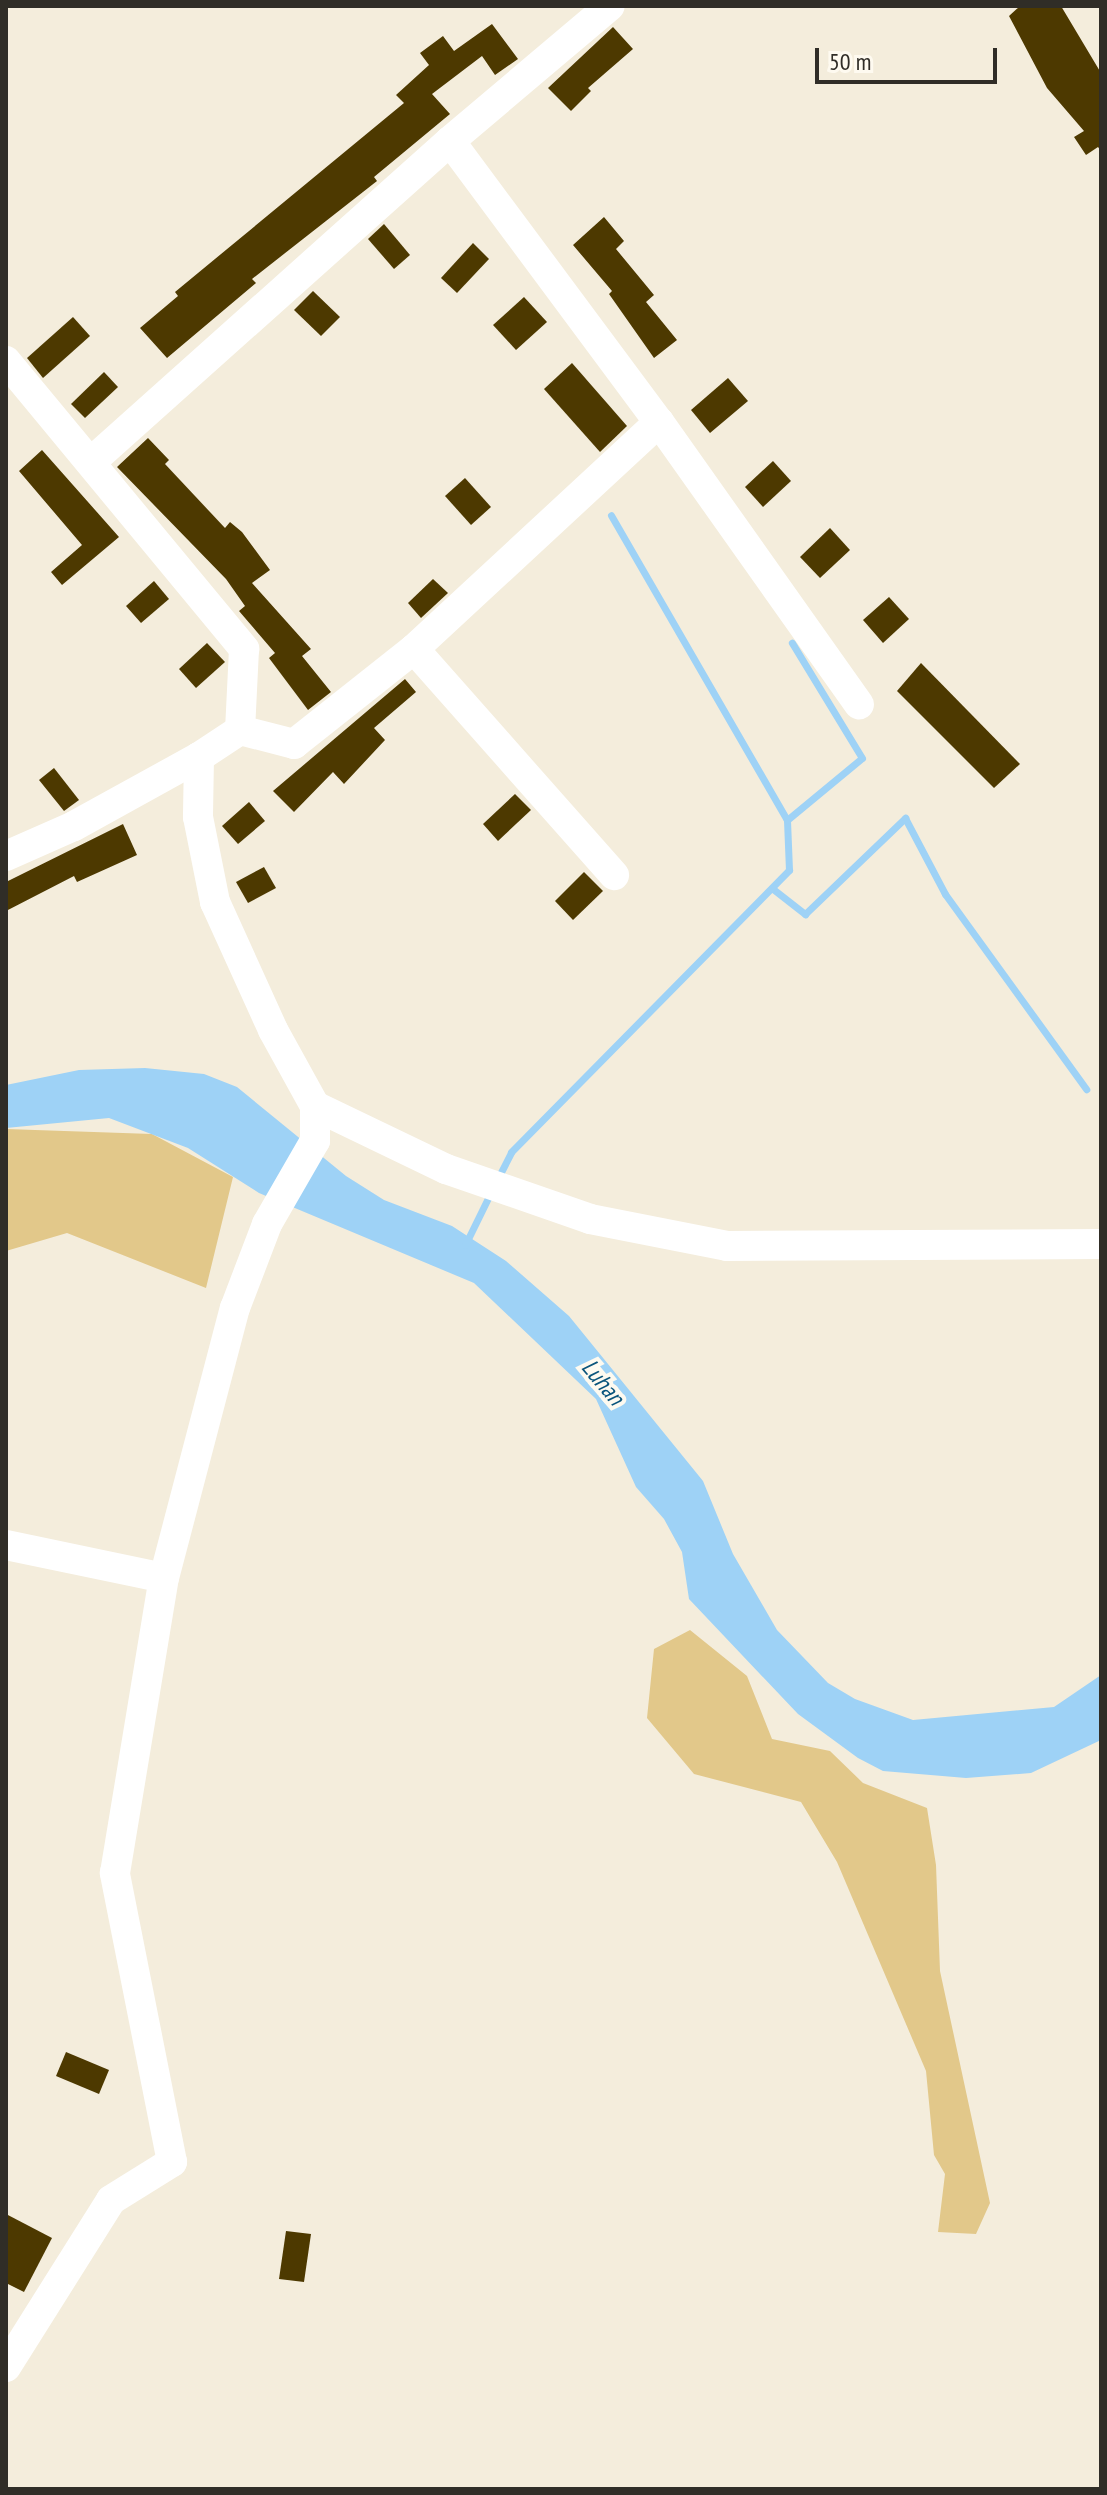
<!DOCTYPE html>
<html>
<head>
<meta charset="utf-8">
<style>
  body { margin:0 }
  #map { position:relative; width:1107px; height:2495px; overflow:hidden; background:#f4eddc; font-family:"PT Sans Narrow",sans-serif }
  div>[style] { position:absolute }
  .green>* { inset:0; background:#e2c88a }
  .water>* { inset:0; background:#9ed2f6 }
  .stream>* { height:7px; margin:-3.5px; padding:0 3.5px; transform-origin:3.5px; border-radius:3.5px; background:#9ed2f6 }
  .building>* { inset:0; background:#4d3900 }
  .minor>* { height:30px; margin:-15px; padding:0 15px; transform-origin:15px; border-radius:15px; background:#fff }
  span { translate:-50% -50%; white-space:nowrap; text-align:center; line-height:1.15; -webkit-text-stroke:8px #fefaf0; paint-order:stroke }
  .water-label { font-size:24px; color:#0b557c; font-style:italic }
  .frame { position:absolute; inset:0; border:8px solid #302d27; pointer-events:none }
  .scale { position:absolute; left:815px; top:48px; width:182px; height:36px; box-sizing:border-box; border:4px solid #302d27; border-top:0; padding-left:10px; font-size:24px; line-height:28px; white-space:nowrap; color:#302d27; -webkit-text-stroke:6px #fefaf0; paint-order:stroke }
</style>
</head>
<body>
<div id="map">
  <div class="green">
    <div style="clip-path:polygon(6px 1129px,152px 1134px,233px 1177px,206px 1288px,67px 1233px,6px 1251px)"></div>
    <div style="clip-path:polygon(690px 1630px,747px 1676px,772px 1739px,830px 1751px,863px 1783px,927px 1808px,936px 1865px,940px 1971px,990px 2203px,976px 2234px,938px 2232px,945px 2174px,934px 2155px,926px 2071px,837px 1862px,801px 1802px,694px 1774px,647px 1718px,654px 1649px)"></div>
  </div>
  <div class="water">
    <div style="clip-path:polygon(145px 1068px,204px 1074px,237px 1087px,346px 1176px,384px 1200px,452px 1226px,506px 1261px,569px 1316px,703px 1481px,733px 1554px,777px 1630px,828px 1683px,855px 1699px,913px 1720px,1054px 1707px,1101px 1675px,1101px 1740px,1031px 1773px,966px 1778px,883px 1771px,858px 1758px,798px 1714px,689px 1599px,682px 1552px,664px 1519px,636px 1487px,596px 1399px,474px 1283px,259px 1193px,188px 1148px,109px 1118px,6px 1128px,6px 1085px,79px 1070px)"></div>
  </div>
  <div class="stream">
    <div style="left:787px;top:820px;width:97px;rotate:-39.6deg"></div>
    <div style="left:862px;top:758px;width:135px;rotate:-121.3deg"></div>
    <div style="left:773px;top:889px;width:41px;rotate:38deg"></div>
    <div style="left:805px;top:914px;width:139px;rotate:-43.8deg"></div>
    <div style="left:905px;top:818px;width:86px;rotate:62.2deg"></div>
    <div style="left:945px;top:894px;width:241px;rotate:54.1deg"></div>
    <div style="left:497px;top:1180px;width:31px;rotate:-63deg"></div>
    <div style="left:511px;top:1152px;width:396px;rotate:-45.4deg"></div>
    <div style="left:789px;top:870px;width:50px;rotate:-92.3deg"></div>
    <div style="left:787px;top:820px;width:352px;rotate:-120deg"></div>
    <div style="left:465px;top:1245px;width:59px;rotate:-63.9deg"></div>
  </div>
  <div class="building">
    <div style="clip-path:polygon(1020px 6px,1061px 6px,1101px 73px,1101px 151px,1098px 147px,1086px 155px,1074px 137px,1084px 131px,1047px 88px,1009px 16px)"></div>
    <div style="clip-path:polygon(492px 24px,518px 59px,495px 75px,482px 56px,432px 94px,450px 114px,374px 177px,377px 181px,252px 279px,256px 283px,167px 358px,140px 328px,178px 296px,175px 292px,404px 103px,396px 95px,429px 65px,420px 53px,443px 36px,454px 51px)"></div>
    <div style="clip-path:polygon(613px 27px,633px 49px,588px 88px,591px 91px,571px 111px,548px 88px)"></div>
    <div style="clip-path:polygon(604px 217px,624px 241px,616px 249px,654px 295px,646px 302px,677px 340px,654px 358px,609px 294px,612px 291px,573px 245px)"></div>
    <div style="clip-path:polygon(384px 224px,410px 255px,394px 269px,368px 239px)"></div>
    <div style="clip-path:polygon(473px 243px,489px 259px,457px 293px,441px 278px)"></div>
    <div style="clip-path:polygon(313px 291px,340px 317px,321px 336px,294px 310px)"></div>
    <div style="clip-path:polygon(524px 297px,547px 322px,516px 350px,493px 325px)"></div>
    <div style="clip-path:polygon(73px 317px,90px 336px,43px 378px,27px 358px)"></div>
    <div style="clip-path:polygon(572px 363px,627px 426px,600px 452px,544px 389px)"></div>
    <div style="clip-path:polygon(104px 372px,118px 387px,85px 418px,71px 404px)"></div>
    <div style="clip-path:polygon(728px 378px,748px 401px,710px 433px,691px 410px)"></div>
    <div style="clip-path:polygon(148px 438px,169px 460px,165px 464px,225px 528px,230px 522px,242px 532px,270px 570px,252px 583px,311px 649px,302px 656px,331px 692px,308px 710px,269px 658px,275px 653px,239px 611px,245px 606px,226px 579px,117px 467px)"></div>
    <div style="clip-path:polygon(42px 450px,119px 537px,62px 585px,51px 572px,82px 545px,19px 471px)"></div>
    <div style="clip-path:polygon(773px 461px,791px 481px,763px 507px,745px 487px)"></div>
    <div style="clip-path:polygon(465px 478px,491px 507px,471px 525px,445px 496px)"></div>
    <div style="clip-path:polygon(830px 528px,850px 550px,820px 578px,800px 557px)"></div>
    <div style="clip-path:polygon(433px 579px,448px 593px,421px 618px,408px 603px)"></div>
    <div style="clip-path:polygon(154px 581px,169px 599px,141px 623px,126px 606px)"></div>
    <div style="clip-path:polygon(889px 597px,909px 619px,883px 643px,863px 620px)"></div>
    <div style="clip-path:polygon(207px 643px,225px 662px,196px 688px,179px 669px)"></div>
    <div style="clip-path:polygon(921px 663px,1020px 764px,994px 788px,897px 691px)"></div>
    <div style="clip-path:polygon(405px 679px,416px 692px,374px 728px,385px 740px,344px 784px,333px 772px,294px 812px,273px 791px)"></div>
    <div style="clip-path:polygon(54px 768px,79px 800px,64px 811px,39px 780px)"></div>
    <div style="clip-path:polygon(515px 794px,531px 810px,498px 841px,483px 824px)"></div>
    <div style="clip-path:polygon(249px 802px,265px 821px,238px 844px,222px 826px)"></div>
    <div style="clip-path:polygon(123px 824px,137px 855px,77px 882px,74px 876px,6px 911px,6px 882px)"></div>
    <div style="clip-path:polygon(264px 867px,276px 888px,248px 903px,236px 882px)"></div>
    <div style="clip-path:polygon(584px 872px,603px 891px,573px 920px,555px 901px)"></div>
    <div style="clip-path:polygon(66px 2052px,109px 2070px,99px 2094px,56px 2076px)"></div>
    <div style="clip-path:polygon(6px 2214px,52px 2238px,24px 2292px,6px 2283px)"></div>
    <div style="clip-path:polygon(286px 2231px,311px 2234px,304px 2282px,279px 2279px)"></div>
  </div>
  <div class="minor">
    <div style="left:450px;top:141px;width:350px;rotate:53.4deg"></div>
    <div style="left:659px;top:422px;width:346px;rotate:54.7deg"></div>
    <div style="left:6px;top:361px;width:374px;rotate:50.4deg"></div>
    <div style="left:244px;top:649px;width:81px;rotate:92.8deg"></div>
    <div style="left:240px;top:730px;width:49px;rotate:146.6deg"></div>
    <div style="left:199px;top:757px;width:60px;rotate:91deg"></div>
    <div style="left:198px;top:817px;width:87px;rotate:78.7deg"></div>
    <div style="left:215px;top:902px;width:141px;rotate:65.6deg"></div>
    <div style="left:273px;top:1030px;width:87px;rotate:61.1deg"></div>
    <div style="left:315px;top:1106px;width:145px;rotate:25.7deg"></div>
    <div style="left:446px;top:1169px;width:152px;rotate:19.1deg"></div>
    <div style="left:590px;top:1219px;width:140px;rotate:11.1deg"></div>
    <div style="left:727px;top:1246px;width:374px;rotate:-0.3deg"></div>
    <div style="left:91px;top:462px;width:482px;rotate:-41.8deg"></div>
    <div style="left:450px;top:141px;width:209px;rotate:-40.2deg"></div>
    <div style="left:414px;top:649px;width:302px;rotate:48.5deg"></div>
    <div style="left:240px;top:730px;width:56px;rotate:14.5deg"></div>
    <div style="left:294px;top:744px;width:153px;rotate:-38.4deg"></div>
    <div style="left:414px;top:649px;width:334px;rotate:-42.8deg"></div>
    <div style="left:6px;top:856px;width:74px;rotate:-23.8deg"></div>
    <div style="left:74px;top:826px;width:143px;rotate:-28.9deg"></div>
    <div style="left:6px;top:1545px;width:161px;rotate:11.8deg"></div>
    <div style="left:164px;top:1578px;width:279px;rotate:-75.3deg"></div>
    <div style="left:235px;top:1308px;width:90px;rotate:-69.1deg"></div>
    <div style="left:267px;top:1224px;width:96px;rotate:-60deg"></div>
    <div style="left:315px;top:1141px;width:35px;rotate:-90deg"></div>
    <div style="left:6px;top:2367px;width:197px;rotate:-57.8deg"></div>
    <div style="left:111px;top:2200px;width:72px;rotate:-31.9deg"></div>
    <div style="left:172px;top:2162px;width:295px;rotate:-101.2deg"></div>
    <div style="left:115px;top:1873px;width:299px;rotate:-80.6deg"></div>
  </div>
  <div class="water-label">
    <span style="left:603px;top:1382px;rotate:50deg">Luhan</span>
  </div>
  <div class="frame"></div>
  <div class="scale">50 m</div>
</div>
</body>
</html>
